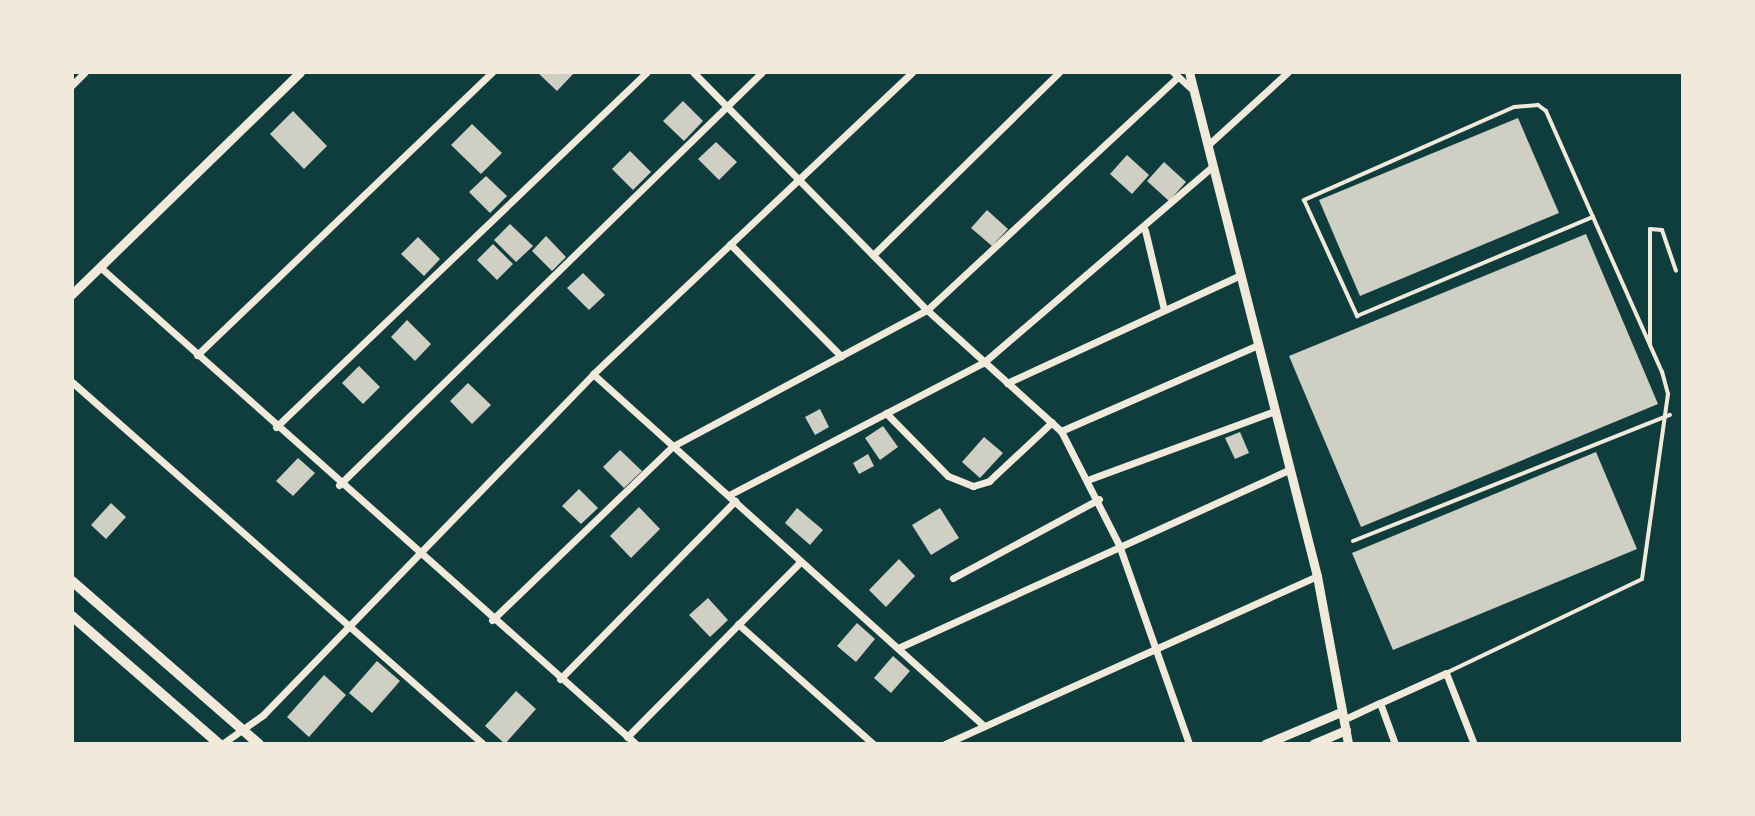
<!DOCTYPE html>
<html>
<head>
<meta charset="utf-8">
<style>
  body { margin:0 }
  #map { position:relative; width:1755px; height:816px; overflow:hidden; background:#0f3d3e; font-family:Rubik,sans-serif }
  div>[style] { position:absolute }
  .building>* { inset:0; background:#cfcfc3 }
  .service>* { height:4px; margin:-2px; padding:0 2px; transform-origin:2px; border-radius:2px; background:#f1e9da }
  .minor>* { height:7px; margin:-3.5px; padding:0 3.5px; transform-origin:3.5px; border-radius:3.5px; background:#f1e9da }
  .tertiary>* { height:9px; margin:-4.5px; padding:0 4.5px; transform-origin:4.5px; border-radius:4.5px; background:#f1e9da }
  .secondary>* { height:10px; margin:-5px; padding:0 5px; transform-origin:5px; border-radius:5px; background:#f1e9da }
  span { translate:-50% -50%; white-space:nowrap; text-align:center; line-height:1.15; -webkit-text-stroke:6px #f1e9da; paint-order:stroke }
  .frame { position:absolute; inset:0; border:74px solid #f1e9da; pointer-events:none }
</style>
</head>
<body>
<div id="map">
  <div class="building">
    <div style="clip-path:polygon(537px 72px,575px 72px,557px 91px)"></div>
    <div style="clip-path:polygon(683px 101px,703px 121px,684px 141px,663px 121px)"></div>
    <div style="clip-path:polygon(293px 111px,327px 146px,304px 169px,270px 134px)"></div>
    <div style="clip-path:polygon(1518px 118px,1559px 213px,1360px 296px,1319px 200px)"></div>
    <div style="clip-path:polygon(472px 124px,502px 153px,481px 174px,451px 145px)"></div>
    <div style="clip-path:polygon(716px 142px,737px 162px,719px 180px,698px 159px)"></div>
    <div style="clip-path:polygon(630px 151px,651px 172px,633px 190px,612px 169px)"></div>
    <div style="clip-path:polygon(1127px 155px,1149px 175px,1132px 194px,1110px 174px)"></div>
    <div style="clip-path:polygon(1164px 162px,1186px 182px,1169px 201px,1147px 181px)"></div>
    <div style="clip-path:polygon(486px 176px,507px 196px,490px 213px,469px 192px)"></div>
    <div style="clip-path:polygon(987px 210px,1008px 229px,992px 246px,971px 228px)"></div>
    <div style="clip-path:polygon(510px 224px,533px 246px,516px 262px,494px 240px)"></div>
    <div style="clip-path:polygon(1586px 234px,1658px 404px,1361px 527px,1289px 356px)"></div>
    <div style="clip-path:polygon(546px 236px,566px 257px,552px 271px,532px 251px)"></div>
    <div style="clip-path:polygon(418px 237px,440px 259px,424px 276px,401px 254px)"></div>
    <div style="clip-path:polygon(493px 244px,513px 264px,497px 280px,477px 260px)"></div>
    <div style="clip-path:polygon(583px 273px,605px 295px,589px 310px,567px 288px)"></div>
    <div style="clip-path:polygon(407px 320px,431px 344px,415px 361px,391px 337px)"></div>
    <div style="clip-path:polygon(359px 366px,380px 387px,363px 404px,342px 383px)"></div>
    <div style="clip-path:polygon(468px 383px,491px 405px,472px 424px,450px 401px)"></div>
    <div style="clip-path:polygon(820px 409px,829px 427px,815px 435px,805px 417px)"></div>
    <div style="clip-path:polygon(883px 426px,898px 447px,880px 460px,865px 438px)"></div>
    <div style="clip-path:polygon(1240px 432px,1249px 453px,1235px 459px,1225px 438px)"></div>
    <div style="clip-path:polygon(984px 437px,1003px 453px,980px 478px,962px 462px)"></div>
    <div style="clip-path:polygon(620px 450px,642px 471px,624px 488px,603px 467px)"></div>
    <div style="clip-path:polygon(1596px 452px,1637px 549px,1393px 650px,1352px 553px)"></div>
    <div style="clip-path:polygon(868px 454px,874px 466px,859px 474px,853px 463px)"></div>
    <div style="clip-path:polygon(298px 458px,315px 473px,293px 496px,276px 481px)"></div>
    <div style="clip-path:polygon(579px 489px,598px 508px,581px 524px,562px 506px)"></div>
    <div style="clip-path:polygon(111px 503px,126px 517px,106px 539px,91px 525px)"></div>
    <div style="clip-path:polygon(639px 507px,660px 529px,631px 558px,610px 536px)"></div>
    <div style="clip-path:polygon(797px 508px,823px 530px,810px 545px,785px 523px)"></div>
    <div style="clip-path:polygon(940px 508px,959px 538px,931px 555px,912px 525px)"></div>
    <div style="clip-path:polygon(899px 559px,915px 576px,886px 607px,869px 590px)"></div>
    <div style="clip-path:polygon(708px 598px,728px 620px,710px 637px,689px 615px)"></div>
    <div style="clip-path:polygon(857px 623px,875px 639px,856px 662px,837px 646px)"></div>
    <div style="clip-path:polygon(893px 656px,910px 671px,891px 693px,874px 678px)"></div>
    <div style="clip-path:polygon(377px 661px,400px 681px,372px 713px,349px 693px)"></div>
    <div style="clip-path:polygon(324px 675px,346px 695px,309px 737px,287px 717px)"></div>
    <div style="clip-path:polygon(516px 691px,536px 709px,505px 744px,485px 726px)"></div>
  </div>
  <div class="service">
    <div style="left:1650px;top:343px;width:114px;rotate:-90deg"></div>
    <div style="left:1650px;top:229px;width:12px;rotate:5deg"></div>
    <div style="left:1662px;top:230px;width:43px;rotate:71.1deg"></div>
    <div style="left:1353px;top:541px;width:341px;rotate:-21.7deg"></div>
    <div style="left:1446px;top:673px;width:217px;rotate:-25.6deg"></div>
    <div style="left:1642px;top:579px;width:187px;rotate:-82deg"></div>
    <div style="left:1668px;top:394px;width:23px;rotate:-105deg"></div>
    <div style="left:1662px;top:372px;width:30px;rotate:-114deg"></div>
    <div style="left:1650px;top:345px;width:140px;rotate:-114deg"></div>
    <div style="left:1593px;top:217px;width:116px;rotate:-113.9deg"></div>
    <div style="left:1546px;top:111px;width:10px;rotate:-143deg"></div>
    <div style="left:1538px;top:105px;width:24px;rotate:175deg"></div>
    <div style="left:1514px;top:107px;width:230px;rotate:156.1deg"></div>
    <div style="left:1304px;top:200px;width:128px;rotate:65.4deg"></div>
    <div style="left:1357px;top:316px;width:256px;rotate:-22.8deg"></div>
  </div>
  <div class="minor">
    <div style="left:693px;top:72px;width:334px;rotate:45.5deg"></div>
    <div style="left:927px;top:310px;width:181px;rotate:42.1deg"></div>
    <div style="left:1061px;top:431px;width:128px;rotate:63deg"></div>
    <div style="left:1119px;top:545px;width:211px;rotate:70.6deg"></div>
    <div style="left:1173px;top:72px;width:25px;rotate:42deg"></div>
    <div style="left:72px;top:85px;width:18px;rotate:-45deg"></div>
    <div style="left:1208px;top:145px;width:108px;rotate:-42.4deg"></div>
    <div style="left:1145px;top:230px;width:82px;rotate:76.6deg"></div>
    <div style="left:730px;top:244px;width:158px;rotate:45.3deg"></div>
    <div style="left:873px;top:255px;width:261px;rotate:-44.5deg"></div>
    <div style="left:100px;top:267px;width:718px;rotate:41.67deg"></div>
    <div style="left:197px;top:355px;width:409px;rotate:-43.8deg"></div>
    <div style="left:593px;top:374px;width:526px;rotate:42deg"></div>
    <div style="left:72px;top:382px;width:548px;rotate:41.37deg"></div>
    <div style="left:1007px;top:383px;width:258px;rotate:-24.8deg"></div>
    <div style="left:886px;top:413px;width:88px;rotate:45.5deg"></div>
    <div style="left:948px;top:476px;width:27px;rotate:22deg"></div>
    <div style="left:973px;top:486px;width:17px;rotate:-17deg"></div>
    <div style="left:989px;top:481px;width:86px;rotate:-43.1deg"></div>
    <div style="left:276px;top:427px;width:513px;rotate:-43.74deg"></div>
    <div style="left:1061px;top:431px;width:215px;rotate:-23.6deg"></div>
    <div style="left:1090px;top:479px;width:197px;rotate:-20.2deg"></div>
    <div style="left:339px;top:485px;width:591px;rotate:-44.31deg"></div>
    <div style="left:729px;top:495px;width:286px;rotate:-27.5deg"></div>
    <div style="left:983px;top:363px;width:303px;rotate:-40.6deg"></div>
    <div style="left:953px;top:578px;width:166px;rotate:-28.4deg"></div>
    <div style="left:492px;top:620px;width:251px;rotate:-43.9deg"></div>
    <div style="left:673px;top:446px;width:288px;rotate:-28.2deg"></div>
    <div style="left:927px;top:310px;width:342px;rotate:-42.9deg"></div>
    <div style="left:738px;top:624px;width:181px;rotate:41.6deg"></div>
    <div style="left:898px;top:648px;width:431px;rotate:-24.5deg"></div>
    <div style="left:560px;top:679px;width:250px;rotate:-45.5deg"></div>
    <div style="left:1380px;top:703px;width:72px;rotate:-24.4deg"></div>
    <div style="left:1446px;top:673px;width:76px;rotate:68.5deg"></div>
    <div style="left:1345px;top:719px;width:38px;rotate:-25deg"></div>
    <div style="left:1380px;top:703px;width:44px;rotate:69.9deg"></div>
    <div style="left:627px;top:737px;width:247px;rotate:-45.3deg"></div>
    <div style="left:222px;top:744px;width:50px;rotate:-35.3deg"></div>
    <div style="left:263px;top:715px;width:475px;rotate:-45.9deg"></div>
    <div style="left:593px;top:374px;width:439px;rotate:-43.4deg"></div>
    <div style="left:945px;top:744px;width:408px;rotate:-24.3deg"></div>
  </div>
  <div class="tertiary">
    <div style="left:1189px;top:72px;width:520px;rotate:75.75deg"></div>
    <div style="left:1317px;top:576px;width:171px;rotate:79.5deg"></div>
    <div style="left:72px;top:294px;width:318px;rotate:-44.2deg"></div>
    <div style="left:1265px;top:744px;width:82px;rotate:-22.8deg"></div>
    <div style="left:1313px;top:744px;width:36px;rotate:-23deg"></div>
  </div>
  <div class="secondary">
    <div style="left:72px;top:581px;width:248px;rotate:41.1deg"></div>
    <div style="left:72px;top:616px;width:195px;rotate:41deg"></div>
  </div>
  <div class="frame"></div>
</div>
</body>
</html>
